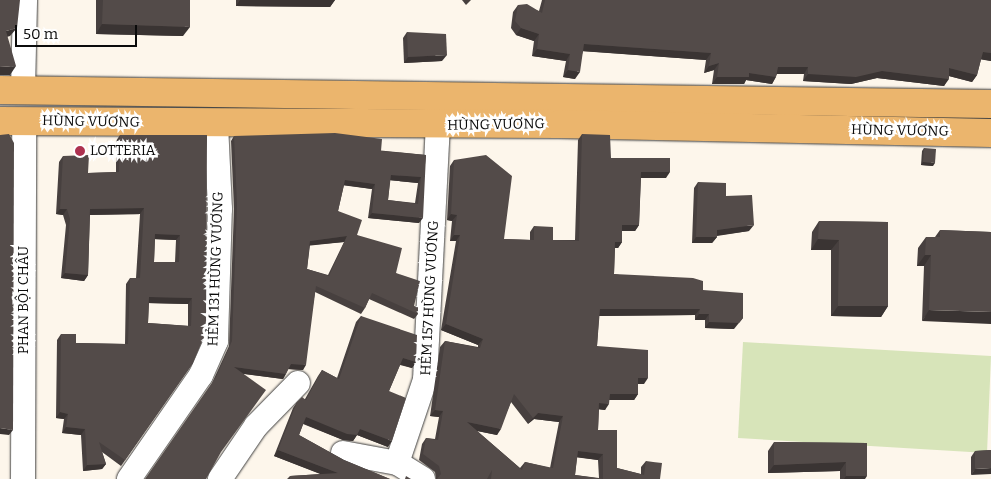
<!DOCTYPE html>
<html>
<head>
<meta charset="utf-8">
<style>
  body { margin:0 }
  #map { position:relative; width:991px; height:479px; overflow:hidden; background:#fdf6eb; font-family:Bitter,serif }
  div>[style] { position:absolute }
  .green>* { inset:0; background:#d7e4b9 }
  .roads { filter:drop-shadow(0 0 1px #3e3e3e) drop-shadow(0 0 1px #3e3e3e) }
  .minor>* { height:24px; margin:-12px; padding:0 12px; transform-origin:12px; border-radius:12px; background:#fff }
  .major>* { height:28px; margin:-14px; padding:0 14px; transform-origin:14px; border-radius:14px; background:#ebb56d }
  .wall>* { inset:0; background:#47403f }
  .shaded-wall>* { inset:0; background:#3a3433 }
  .building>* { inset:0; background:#534b49 }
  .dots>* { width:14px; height:14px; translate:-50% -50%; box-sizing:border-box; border:2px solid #fff; border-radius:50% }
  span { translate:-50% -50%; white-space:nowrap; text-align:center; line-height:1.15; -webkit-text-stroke:5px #fff; paint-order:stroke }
  .street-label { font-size:14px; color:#0b0b0b }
  .poi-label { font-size:14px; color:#0b0b0b }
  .left { translate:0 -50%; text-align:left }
  .scale { position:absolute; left:15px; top:25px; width:122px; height:22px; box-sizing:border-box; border:2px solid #0b0b0b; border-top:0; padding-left:6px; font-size:15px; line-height:18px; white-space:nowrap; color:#0b0b0b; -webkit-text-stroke:4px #fff; paint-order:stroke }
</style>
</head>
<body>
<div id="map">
  <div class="green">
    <div style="clip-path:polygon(743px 342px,991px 356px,987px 453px,738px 438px)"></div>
  </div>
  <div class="roads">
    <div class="minor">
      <div style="left:23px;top:90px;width:90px;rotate:-88.7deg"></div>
      <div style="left:343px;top:453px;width:55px;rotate:10.5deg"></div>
      <div style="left:23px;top:479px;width:358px;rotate:-89.8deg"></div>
      <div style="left:129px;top:479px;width:126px;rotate:-55.3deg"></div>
      <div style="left:201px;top:375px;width:37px;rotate:-66deg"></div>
      <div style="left:216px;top:341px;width:132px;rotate:-88.3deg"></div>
      <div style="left:220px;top:209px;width:84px;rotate:-92.7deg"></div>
      <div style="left:220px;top:479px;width:64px;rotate:-55.8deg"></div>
      <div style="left:256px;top:426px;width:60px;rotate:-45.7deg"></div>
      <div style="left:423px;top:479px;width:31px;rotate:-148deg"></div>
      <div style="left:397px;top:463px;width:88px;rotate:-71.4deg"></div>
      <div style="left:425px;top:380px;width:254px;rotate:-87.1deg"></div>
    </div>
    <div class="major">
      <div style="left:0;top:90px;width:991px;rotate:0.81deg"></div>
      <div style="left:0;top:121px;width:560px;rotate:0.31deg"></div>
      <div style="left:560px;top:124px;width:431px;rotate:1.2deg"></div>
    </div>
  </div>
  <div class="wall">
    <div style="clip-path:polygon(96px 0,190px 0,183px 36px,96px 34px)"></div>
    <div style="clip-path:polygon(236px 0,335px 0,330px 7px,236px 6px)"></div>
    <div style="clip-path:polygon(462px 0,471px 0,466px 5px)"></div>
    <div style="clip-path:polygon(542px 0,991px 0,991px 61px,981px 59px,977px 75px,972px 82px,949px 76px,944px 86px,877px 78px,851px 84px,803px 81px,804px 74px,777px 74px,772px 84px,746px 80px,744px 84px,712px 84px,714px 70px,704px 73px,706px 60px,583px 51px,575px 79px,563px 77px,566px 61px,532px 56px,534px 41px,516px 35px,511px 28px,513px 12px,518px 5px,539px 11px)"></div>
    <div style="clip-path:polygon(407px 32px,442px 61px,404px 63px,403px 38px)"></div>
    <div style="clip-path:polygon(evenodd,582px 134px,611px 158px,666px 178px,641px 178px,639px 225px,635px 231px,622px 231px,622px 242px,618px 248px,615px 248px,614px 274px,703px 290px,734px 329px,705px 328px,705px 320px,695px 320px,695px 315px,599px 316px,597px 346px,644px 384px,638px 384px,638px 394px,634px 400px,609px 400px,605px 410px,599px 409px,598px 430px,617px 468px,641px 474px,641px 467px,646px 461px,660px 479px,436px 479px,435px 472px,419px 460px,422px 444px,426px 438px,435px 439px,439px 417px,430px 416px,440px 347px,445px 341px,478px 347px,478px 345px,441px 330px,456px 241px,450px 241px,452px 221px,447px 220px,450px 166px,454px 160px,504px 239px,530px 240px,530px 232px,534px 226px,553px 240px,575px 240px,578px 140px,582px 134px,511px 402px,528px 424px,534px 419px,559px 422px,550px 468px,525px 462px,520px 468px,477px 431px,497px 435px,511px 402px,582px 134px,577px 457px,598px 460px,599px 478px,575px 475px,577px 457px)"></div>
    <div style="clip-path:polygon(evenodd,120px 135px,207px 135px,193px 363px,121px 466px,102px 452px,106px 464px,102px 469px,83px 471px,81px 435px,62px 433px,64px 419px,56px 418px,57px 340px,61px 334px,76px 343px,125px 344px,126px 284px,130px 278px,136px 278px,140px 214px,90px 215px,88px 275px,84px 281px,61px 278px,66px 225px,63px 215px,56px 214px,59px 162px,63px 156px,88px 173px,116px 172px,116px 141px,120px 135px,155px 239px,176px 240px,175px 262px,154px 262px,155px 239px,120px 135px,149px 303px,188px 304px,188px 326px,148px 323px,149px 303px)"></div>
    <div style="clip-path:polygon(evenodd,234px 136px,426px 155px,419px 223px,368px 218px,372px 189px,344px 185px,338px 211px,357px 235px,396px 273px,418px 314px,414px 319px,369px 299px,365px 308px,361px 314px,315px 292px,303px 370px,288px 369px,283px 379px,244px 374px,212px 383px,229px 346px,234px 209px,231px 141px,234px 136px,390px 180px,418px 183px,415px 203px,388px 200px,390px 180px,234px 136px,344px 242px,328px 275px,307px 269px,310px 245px,344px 242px)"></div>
    <div style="clip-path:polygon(924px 148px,933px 166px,921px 165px,922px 151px)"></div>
    <div style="clip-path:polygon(698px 182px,726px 196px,749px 231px,717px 236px,717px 237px,712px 243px,692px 243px,694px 188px)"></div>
    <div style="clip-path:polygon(819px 221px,888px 222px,888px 306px,881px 317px,831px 316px,831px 250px,811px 250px,812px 232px)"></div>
    <div style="clip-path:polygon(940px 230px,991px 232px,922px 321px,924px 266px,917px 266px,918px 248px,926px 237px,935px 237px)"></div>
    <div style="clip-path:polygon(361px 316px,416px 362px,412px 368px,400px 365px,389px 391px,388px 447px,357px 435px,353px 441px,343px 440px,303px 424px,299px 435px,344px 460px,390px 479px,287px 479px,290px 476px,321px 474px,274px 456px,293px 408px,297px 402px,305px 399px,318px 376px,322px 370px,337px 378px,356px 322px)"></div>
    <div style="clip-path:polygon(774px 442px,867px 443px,865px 479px,840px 479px,840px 471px,768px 473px,768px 451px)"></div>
    <div style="clip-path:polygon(991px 450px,971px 475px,971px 457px,975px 451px)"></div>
  </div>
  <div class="shaded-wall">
    <div style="clip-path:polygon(240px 0,335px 0,330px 7px,236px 6px)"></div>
    <div style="clip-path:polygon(102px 24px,190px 27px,183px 36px,96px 34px)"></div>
    <div style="clip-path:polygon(17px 28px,10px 36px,0 39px,6px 31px)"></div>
    <div style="clip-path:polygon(521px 28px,539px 34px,534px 41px,516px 35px)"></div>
    <div style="clip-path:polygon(584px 44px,711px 53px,706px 60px,580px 51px)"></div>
    <div style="clip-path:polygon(537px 49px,570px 54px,566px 61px,532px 56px)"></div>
    <div style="clip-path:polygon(983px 52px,991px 53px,991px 61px,978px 59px)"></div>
    <div style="clip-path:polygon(447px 55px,442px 61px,404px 63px,408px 57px)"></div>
    <div style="clip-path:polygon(719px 63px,714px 70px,704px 73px,709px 66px)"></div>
    <div style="clip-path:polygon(16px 66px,10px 75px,0 75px,0 67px)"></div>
    <div style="clip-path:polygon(778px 67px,808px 67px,804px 74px,773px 74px)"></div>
    <div style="clip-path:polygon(949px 68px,977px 75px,972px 82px,945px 75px)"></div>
    <div style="clip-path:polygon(568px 70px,580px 72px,575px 79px,563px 77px)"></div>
    <div style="clip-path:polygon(882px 71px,949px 79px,944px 86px,877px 78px,851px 84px,803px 81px,808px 74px)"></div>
    <div style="clip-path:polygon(749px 73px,776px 77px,772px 84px,746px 80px,744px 84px,712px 84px,717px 77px)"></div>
    <div style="clip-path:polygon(923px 162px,935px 163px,933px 166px,921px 165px)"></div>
    <div style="clip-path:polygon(641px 172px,670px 172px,666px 178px,637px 178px)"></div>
    <div style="clip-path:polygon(391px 175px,421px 177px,418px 183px,387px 180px)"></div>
    <div style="clip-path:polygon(345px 180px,375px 184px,372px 189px,341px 185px)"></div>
    <div style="clip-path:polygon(144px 208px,140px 214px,86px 215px,90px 209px)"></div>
    <div style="clip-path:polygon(60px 209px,67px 209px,63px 215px,56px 214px)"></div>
    <div style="clip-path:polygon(372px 213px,423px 218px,419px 223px,368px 218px)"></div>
    <div style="clip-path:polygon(451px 214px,457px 215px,452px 221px,447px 220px)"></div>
    <div style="clip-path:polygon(622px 225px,639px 225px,635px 231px,618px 231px)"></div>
    <div style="clip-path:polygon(754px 225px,749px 231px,713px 236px,717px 230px)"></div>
    <div style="clip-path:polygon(155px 234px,180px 235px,176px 240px,151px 239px)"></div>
    <div style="clip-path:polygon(454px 235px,460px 235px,456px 241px,450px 241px)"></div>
    <div style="clip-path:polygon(347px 236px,344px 242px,306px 246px,310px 241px)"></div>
    <div style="clip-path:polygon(696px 237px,717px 237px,712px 243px,692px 243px)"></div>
    <div style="clip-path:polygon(818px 239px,839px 240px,831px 250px,811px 250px)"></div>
    <div style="clip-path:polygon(615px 242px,622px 242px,618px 248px,611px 248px)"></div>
    <div style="clip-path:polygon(925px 255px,931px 255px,924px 266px,917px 266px)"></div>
    <div style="clip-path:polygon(65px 273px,88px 275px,84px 281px,61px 278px)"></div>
    <div style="clip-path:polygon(149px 297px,192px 298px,188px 304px,145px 303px)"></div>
    <div style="clip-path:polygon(838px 306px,888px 306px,881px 317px,831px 316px)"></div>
    <div style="clip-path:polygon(600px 309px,700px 309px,695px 315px,596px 316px)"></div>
    <div style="clip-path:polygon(929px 310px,991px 312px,991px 324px,922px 321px)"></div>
    <div style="clip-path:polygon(699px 314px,709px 314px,705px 320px,695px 320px)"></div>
    <div style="clip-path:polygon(743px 318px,734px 329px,705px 328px,709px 322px)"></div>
    <div style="clip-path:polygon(446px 324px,483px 339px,478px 345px,441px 330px)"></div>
    <div style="clip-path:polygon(403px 358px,416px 362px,412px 368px,399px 364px)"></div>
    <div style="clip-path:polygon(291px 364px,306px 365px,303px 370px,287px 369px)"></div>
    <div style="clip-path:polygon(234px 367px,286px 374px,283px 379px,230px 372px)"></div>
    <div style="clip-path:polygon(638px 378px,648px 378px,644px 384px,634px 384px)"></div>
    <div style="clip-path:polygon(610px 394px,638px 394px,634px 400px,606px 400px)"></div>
    <div style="clip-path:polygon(599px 403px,609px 404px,605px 410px,595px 409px)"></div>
    <div style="clip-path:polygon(435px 410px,443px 411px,439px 417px,430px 416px)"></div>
    <div style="clip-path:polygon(60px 412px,68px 414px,64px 419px,56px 418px)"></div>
    <div style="clip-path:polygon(538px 413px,563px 416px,559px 422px,534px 419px,528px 424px,533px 418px)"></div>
    <div style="clip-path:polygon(306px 417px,360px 429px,392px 441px,388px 447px,357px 435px,353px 441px,343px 440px,302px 423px)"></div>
    <div style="clip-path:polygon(467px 422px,501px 429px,497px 435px,463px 428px)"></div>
    <div style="clip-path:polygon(66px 427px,85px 429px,81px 435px,62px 433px)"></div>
    <div style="clip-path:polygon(0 428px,13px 430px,9px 435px,0 434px)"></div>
    <div style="clip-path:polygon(278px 450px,338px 473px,333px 479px,274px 456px)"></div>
    <div style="clip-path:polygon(578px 451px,603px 454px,598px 460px,574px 457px)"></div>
    <div style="clip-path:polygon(846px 462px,840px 471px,768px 473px,774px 465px)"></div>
    <div style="clip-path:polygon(106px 464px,102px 469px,83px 471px,87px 465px)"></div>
    <div style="clip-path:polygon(991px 468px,991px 474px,971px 475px,975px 469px)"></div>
    <div style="clip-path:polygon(846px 476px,867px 476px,865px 479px,844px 479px)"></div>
  </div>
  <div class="building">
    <div style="clip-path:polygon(0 0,20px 0,17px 28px,6px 31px,16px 66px,0 67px)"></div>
    <div style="clip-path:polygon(103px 0,190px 0,190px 27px,102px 24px)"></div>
    <div style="clip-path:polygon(545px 0,991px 0,991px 53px,983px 52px,977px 75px,949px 68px,949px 79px,882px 71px,856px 77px,808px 74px,808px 67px,778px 67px,776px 77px,749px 73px,749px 77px,717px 77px,719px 63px,709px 66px,711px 53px,584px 44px,580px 72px,568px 70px,570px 54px,537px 49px,539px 34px,521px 28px,515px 21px,518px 5px,527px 4px,542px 13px)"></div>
    <div style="clip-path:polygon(407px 32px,446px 34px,447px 55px,408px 57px)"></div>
    <div style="clip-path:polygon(evenodd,335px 133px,382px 139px,381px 151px,426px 155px,423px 218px,372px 213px,375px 184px,345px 180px,338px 211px,362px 220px,357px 235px,402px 248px,396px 273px,420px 281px,414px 306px,418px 307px,418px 314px,372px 293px,365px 308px,316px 286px,306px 365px,291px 364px,286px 374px,234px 367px,266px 390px,221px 452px,206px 479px,145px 479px,216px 377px,232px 341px,237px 204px,234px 136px,335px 133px,391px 175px,421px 177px,418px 204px,388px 200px,391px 175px,335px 133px,347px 236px,329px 276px,307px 269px,310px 241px,347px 236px)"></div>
    <div style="clip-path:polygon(9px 134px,14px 143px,13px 430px,0 428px,0 135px)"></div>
    <div style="clip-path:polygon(evenodd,582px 134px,610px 135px,611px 158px,670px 158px,670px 172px,641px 172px,639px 225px,622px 225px,622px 242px,615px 242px,614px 274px,693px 278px,703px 281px,703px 290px,743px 293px,743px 318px,739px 323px,709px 322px,709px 314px,699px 314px,700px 309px,600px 309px,597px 346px,648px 350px,648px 378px,638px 378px,638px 394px,610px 394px,609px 404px,599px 403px,598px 430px,617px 430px,617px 468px,644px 475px,646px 461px,662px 463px,660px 479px,491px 479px,492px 470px,487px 479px,437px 479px,441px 474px,439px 466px,423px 454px,426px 438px,438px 440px,443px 411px,435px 410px,445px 341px,480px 348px,483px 339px,446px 324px,460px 235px,454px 235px,457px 215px,451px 214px,454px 160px,486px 155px,512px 176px,504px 239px,534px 240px,534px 226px,553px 227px,553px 240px,579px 241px,582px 134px,514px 394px,533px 418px,538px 413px,563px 416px,553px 468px,525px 462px,522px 470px,467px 422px,501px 429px,514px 394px,582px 134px,578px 451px,603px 454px,603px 479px,575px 475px,578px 451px)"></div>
    <div style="clip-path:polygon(evenodd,120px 135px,207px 135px,206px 332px,193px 363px,125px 460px,99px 442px,106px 464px,87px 465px,85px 429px,66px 427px,68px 414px,60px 412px,61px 334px,76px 334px,76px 343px,128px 344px,130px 278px,140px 278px,144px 208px,90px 209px,88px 275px,65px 273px,70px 219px,67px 209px,60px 209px,63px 156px,89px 155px,88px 173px,119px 172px,120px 135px,155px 234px,180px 235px,179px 262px,154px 262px,155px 234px,120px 135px,149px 297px,192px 298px,191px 326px,148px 323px,149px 297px)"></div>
    <div style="clip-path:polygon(924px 148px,936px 149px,935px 163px,923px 162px)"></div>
    <div style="clip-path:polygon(698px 182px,726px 183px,726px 196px,752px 195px,754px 225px,717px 230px,717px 237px,696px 237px)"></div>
    <div style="clip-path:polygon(819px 221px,888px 222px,888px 306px,838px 306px,839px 240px,818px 239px)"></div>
    <div style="clip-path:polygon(940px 230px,991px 232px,991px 312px,929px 310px,931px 255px,925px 255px,926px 237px,940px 237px)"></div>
    <div style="clip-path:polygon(361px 316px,417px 335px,416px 362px,403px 358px,389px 391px,406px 398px,392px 441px,360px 429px,357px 435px,347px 434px,306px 417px,299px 435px,344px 460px,390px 479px,290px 479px,290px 476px,338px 473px,278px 450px,297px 402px,302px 397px,306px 400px,322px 370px,339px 379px)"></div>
    <div style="clip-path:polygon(774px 442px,867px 443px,867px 476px,846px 476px,846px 462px,774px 465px)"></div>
    <div style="clip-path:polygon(991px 450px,991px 468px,975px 469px,975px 451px)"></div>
    <div style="clip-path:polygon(406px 476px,411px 479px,405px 479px)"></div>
  </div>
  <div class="dots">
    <div style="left:80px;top:151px;background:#ad314f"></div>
  </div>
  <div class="street-label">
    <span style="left:91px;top:122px;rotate:1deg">HÙNG VƯƠNG</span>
    <span style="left:496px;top:125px;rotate:-1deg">HÙNG VƯƠNG</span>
    <span style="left:900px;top:131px;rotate:1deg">HÙNG VƯƠNG</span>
    <span style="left:216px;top:269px;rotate:-88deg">HẺM 131 HÙNG VƯƠNG</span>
    <span style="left:430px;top:298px;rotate:-87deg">HẺM 157 HÙNG VƯƠNG</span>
    <span style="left:24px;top:300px;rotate:-90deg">PHAN BỘI CHÂU</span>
  </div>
  <div class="poi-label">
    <span class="left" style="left:90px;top:151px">LOTTERIA</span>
  </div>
  <div class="scale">50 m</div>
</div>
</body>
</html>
